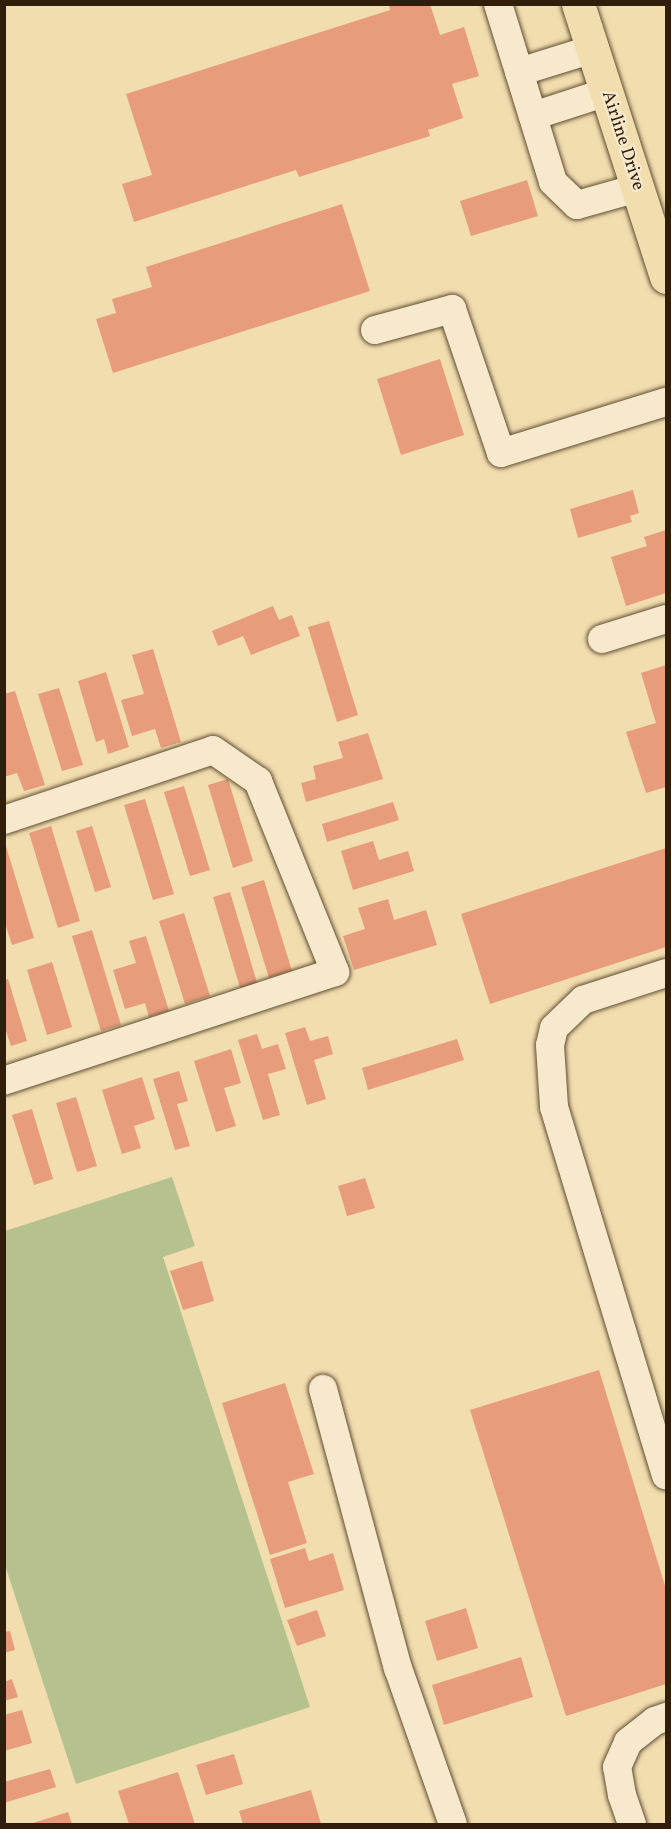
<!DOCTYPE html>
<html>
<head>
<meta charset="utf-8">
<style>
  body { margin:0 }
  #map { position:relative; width:671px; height:1829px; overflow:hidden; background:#f2ddaf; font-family:Vollkorn,serif }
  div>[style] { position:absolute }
  .green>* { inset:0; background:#b6c28e }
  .building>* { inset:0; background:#e79d7b }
  .roads { filter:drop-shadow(0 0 2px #614e33) drop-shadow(0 0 2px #614e33) }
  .minor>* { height:28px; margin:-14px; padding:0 14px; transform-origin:14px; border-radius:14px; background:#f7e9cb }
  .major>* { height:33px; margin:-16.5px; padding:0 16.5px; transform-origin:16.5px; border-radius:16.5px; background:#f2ddaf }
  span { translate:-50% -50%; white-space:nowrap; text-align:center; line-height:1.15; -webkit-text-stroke:4.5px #f7e9cb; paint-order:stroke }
  .street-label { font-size:18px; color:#311e0a }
  .frame { position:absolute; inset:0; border:6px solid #311e0a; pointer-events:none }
</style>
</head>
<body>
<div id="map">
  <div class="green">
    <div style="clip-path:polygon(172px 1177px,195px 1246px,163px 1257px,310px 1707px,76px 1784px,5px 1565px,5px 1231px)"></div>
  </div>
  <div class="building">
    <div style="clip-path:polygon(392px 4px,430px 4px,440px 35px,464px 27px,479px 76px,452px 84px,463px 118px,428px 130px,430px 136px,299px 177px,296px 170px,134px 222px,122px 184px,152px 175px,126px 94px,390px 10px,389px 6px)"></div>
    <div style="clip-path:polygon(527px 180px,538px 216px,471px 236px,460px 201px)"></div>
    <div style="clip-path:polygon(342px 204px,370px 291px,113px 373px,96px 319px,116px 313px,112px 299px,152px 287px,146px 267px)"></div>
    <div style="clip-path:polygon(440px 359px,464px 435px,401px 455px,377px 379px)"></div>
    <div style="clip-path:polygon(633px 490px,639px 513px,630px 516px,632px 522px,578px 538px,570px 509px)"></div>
    <div style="clip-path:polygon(666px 530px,666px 593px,626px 606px,611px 557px,647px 546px,644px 537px)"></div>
    <div style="clip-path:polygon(273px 606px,279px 620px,292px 615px,300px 636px,251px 655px,243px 636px,218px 646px,212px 631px)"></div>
    <div style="clip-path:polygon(329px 621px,358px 715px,337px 722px,308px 627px)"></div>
    <div style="clip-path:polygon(153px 649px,181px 742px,161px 748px,155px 729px,132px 736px,121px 700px,144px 694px,132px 655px)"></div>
    <div style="clip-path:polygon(666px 665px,666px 787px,646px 793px,626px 732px,656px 723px,641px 673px)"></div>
    <div style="clip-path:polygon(106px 672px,129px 747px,108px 754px,104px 739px,96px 742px,78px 681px)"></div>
    <div style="clip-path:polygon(59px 688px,83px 765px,62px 771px,38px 694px)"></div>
    <div style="clip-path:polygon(15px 691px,45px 785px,24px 791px,17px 773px,4px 777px,4px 694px)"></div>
    <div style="clip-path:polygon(368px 733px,383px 779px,306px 802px,301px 783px,316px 779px,313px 766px,343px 758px,338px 742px)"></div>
    <div style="clip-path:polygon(228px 779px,253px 861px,233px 868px,208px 785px)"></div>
    <div style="clip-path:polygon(184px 786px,210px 870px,190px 876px,164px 792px)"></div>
    <div style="clip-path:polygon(145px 799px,174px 894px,153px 900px,124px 805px)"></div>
    <div style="clip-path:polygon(393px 802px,399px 820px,327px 842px,322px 824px)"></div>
    <div style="clip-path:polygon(51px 826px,80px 921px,58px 928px,29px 833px)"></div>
    <div style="clip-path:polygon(92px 826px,111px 887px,95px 892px,76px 831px)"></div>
    <div style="clip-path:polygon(373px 841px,379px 860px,408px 851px,414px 871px,353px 890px,341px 851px)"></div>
    <div style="clip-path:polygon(5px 843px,34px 938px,12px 945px,4px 920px)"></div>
    <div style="clip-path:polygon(666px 848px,666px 947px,490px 1004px,461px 914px)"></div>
    <div style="clip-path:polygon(264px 880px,292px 971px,269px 978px,241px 887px)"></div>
    <div style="clip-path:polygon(230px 892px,258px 986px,241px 991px,213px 897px)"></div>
    <div style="clip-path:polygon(388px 899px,394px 920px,426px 910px,437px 945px,354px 970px,343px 936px,365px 929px,358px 908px)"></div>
    <div style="clip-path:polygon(184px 913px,210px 996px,185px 1004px,159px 921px)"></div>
    <div style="clip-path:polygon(92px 930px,121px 1025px,101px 1031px,72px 936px)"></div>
    <div style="clip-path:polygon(146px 936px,169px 1011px,149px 1017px,145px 1003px,125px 1009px,113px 970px,136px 963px,129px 941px)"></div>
    <div style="clip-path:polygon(52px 962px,72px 1027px,47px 1035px,27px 970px)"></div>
    <div style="clip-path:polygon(8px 979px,27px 1041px,11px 1046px,4px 1025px,4px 980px)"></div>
    <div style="clip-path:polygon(305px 1027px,310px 1041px,328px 1036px,333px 1054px,314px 1060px,326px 1099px,307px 1105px,285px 1033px)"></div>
    <div style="clip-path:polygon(257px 1034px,262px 1049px,278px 1044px,286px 1069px,268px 1074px,280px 1115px,263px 1120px,238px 1040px)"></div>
    <div style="clip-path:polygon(457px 1039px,464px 1060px,368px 1090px,362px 1068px)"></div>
    <div style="clip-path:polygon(231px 1049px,241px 1083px,224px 1088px,236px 1126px,216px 1132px,194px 1061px)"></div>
    <div style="clip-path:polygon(179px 1071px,188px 1101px,177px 1104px,190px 1146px,175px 1150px,153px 1079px)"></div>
    <div style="clip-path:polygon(142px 1077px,155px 1119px,134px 1126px,141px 1148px,122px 1154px,102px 1090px)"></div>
    <div style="clip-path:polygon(76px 1097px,97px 1166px,77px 1172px,56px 1103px)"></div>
    <div style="clip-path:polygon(32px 1109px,53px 1179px,34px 1185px,12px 1115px)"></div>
    <div style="clip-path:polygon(365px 1178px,375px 1208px,347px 1216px,338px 1186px)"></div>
    <div style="clip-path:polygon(202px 1261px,214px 1301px,183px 1310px,170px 1271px)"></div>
    <div style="clip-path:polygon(599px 1370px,666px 1589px,666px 1684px,566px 1716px,470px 1410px)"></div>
    <div style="clip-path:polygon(285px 1383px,314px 1474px,288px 1482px,307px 1543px,270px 1555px,222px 1403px)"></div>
    <div style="clip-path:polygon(305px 1548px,309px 1561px,333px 1553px,344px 1590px,285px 1608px,270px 1559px)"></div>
    <div style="clip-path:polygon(466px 1608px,478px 1648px,437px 1661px,425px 1621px)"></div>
    <div style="clip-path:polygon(317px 1610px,326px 1636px,297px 1646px,287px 1620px)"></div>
    <div style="clip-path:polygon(10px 1631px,15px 1650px,4px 1653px,4px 1632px)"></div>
    <div style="clip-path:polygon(521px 1657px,533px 1697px,444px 1725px,432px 1685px)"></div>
    <div style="clip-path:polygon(12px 1679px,18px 1697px,4px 1701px,4px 1682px)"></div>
    <div style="clip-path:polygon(22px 1710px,32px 1743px,4px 1751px,4px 1715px)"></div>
    <div style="clip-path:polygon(234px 1754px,243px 1784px,206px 1795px,196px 1765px)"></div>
    <div style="clip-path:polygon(50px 1769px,56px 1787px,4px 1803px,4px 1782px)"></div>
    <div style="clip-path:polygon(178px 1772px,195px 1824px,129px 1824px,118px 1791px)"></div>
    <div style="clip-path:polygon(311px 1790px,321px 1824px,243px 1824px,239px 1811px)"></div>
    <div style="clip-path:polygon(68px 1812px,72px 1824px,30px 1824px)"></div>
  </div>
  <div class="roads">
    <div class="minor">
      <div style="left:498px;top:4px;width:186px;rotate:72.8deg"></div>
      <div style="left:553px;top:182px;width:33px;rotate:44deg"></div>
      <div style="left:577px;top:205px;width:63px;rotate:-15.6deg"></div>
      <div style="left:519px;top:72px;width:77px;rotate:-17.3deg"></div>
      <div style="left:533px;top:116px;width:78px;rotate:-18deg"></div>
      <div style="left:375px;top:330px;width:80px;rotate:-15.3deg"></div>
      <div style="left:452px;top:309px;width:152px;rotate:71.2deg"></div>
      <div style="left:501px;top:453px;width:173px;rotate:-17.2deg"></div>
      <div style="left:602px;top:639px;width:67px;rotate:-17.4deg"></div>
      <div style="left:4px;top:820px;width:220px;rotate:-18.5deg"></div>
      <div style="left:213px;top:750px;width:55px;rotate:34.6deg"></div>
      <div style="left:258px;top:781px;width:206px;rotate:68deg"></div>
      <div style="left:335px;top:972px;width:348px;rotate:161.8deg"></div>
      <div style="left:666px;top:973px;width:87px;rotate:162deg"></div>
      <div style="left:583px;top:1000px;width:40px;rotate:136deg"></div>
      <div style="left:554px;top:1028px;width:17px;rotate:103deg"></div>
      <div style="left:550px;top:1045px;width:62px;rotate:86.3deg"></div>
      <div style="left:554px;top:1107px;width:385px;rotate:73.1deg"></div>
      <div style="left:323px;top:1389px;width:289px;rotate:75deg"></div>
      <div style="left:398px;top:1668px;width:165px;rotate:70.6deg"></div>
      <div style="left:632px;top:1824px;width:31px;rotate:-109deg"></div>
      <div style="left:622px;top:1795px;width:28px;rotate:-100deg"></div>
      <div style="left:617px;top:1767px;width:27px;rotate:-66deg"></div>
      <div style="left:628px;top:1742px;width:34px;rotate:-38deg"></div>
      <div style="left:655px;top:1721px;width:12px;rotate:-20deg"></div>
    </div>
    <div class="major">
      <div style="left:578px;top:4px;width:287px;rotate:72.1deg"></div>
    </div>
  </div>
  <div class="street-label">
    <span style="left:622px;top:141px;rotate:72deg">Airline Drive</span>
  </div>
  <div class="frame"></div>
</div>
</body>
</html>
